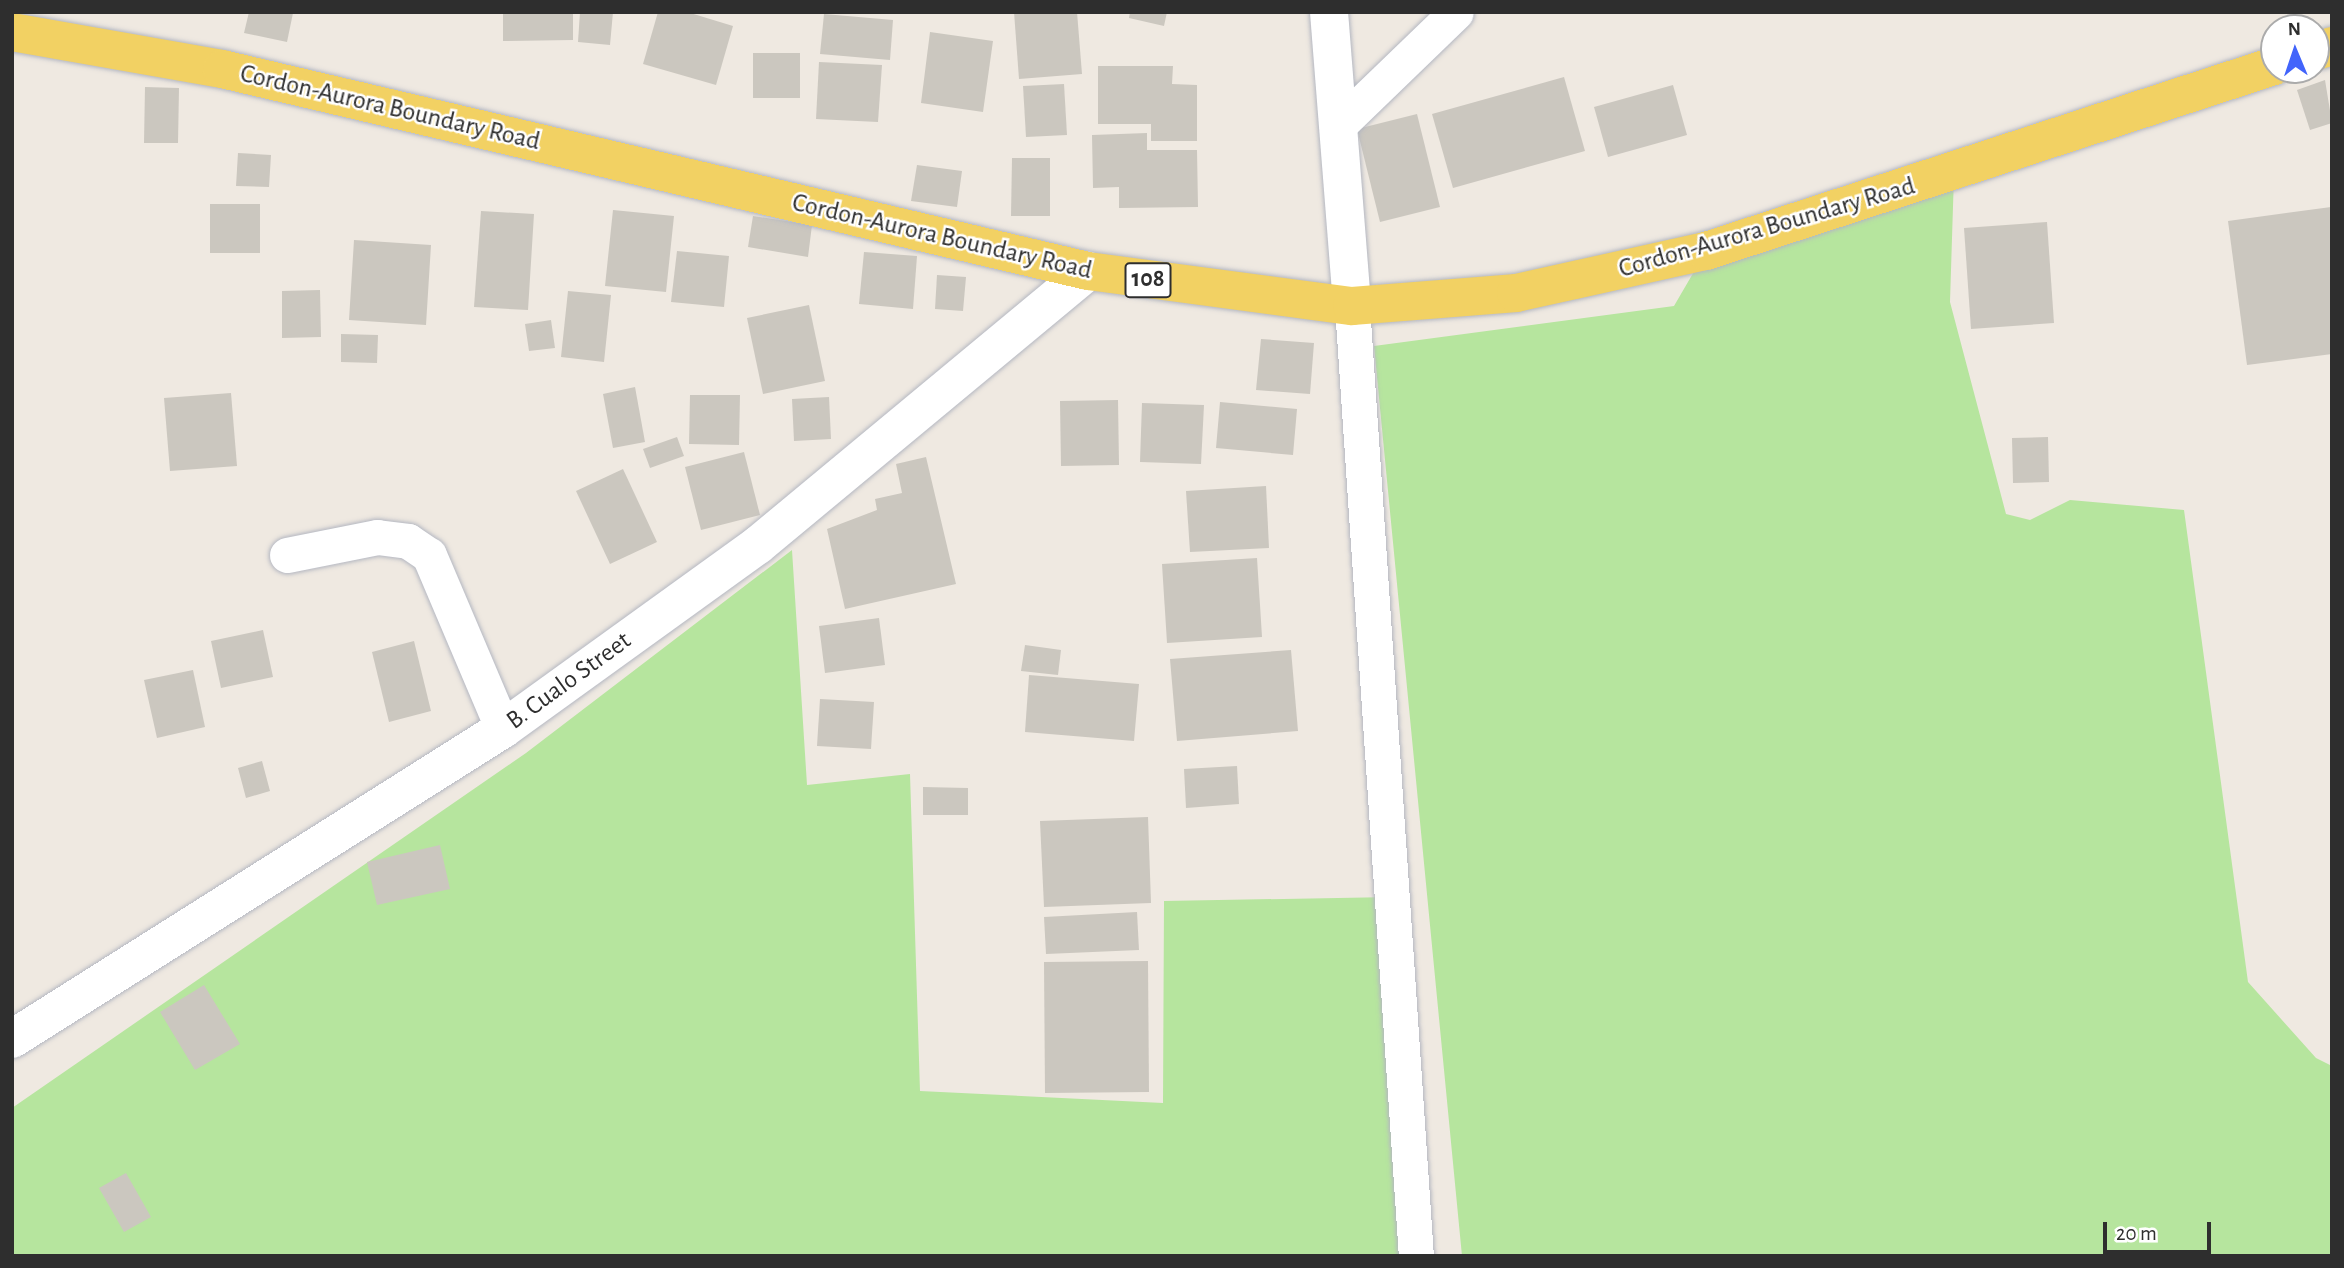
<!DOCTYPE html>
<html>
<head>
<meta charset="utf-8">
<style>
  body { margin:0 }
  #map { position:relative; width:2344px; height:1268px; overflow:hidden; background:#efe9e1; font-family:"Alegreya Sans",sans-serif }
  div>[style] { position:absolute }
  .green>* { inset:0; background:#b6e59e }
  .building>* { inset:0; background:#cbc7bf }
  .roads { filter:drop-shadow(0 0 2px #b4b7c1) drop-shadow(0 0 2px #b4b7c1) }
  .minor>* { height:35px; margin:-17.5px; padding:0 17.5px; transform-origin:17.5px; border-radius:17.5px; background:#fff }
  .tertiary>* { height:38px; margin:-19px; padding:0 19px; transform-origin:19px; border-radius:19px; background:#fff }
  .primary>* { height:38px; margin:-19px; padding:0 19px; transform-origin:19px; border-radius:19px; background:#f2d163 }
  span { translate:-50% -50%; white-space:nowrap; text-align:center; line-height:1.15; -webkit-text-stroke:5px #fff; paint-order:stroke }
  .shield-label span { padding:2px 5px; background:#fff; border:2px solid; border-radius:5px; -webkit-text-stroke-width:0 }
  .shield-label { font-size:24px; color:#2e2e2e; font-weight:700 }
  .street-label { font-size:26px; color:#2e2e2e }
  .frame { position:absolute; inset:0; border:14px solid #2e2e2e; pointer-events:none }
  .north { position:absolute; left:2260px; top:14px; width:70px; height:70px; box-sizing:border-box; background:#fff; border:2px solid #ababab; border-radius:50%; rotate:358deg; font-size:19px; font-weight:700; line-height:28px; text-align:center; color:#2e2e2e }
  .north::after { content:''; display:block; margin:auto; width:24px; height:32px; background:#4264fb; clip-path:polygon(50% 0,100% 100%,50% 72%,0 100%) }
  .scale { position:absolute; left:2103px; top:1222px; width:108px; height:32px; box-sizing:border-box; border:4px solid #2e2e2e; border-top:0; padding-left:9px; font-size:21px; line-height:24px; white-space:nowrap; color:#2e2e2e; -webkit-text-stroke:5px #fff; paint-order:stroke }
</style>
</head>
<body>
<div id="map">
  <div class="green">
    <div style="clip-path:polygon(1954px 175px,1950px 302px,2006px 514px,2030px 520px,2070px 500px,2184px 510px,2248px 982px,2316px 1058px,2332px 1066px,2332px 1256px,1462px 1256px,1374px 346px,1674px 306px,1706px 251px)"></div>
    <div style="clip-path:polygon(792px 550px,807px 785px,910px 774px,920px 1091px,1163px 1103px,1164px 901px,1392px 897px,1417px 1256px,12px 1256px,12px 1108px,526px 753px)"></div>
  </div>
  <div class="building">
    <div style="clip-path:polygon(249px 12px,293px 13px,287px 42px,244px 33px)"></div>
    <div style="clip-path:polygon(503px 12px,573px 12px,573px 40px,503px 41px)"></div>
    <div style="clip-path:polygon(580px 12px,613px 12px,610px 45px,578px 42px)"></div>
    <div style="clip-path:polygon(658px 12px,687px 12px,733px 26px,716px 85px,643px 64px)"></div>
    <div style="clip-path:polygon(1014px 12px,1077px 12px,1082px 74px,1019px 79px)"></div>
    <div style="clip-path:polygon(1130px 12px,1167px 12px,1164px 26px,1129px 18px)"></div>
    <div style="clip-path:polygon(824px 14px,893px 20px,890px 60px,820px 54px)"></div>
    <div style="clip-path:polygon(930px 32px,993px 41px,983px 112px,921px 103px)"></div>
    <div style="clip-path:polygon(753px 53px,800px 53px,800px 98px,753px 98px)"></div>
    <div style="clip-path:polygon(819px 62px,882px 65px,878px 122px,816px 119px)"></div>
    <div style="clip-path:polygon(1098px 66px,1173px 66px,1172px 84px,1197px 85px,1197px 141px,1151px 141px,1151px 124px,1098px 124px)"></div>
    <div style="clip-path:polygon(1564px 77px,1585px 151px,1453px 188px,1432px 114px)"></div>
    <div style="clip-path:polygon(2325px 80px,2332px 123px,2310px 130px,2297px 90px)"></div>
    <div style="clip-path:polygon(1064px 84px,1067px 135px,1026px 137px,1023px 86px)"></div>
    <div style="clip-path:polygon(1673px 85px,1687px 135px,1608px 157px,1594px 107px)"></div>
    <div style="clip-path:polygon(145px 87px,179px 88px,178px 143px,144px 143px)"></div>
    <div style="clip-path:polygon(1417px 114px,1440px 207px,1380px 222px,1357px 129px)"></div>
    <div style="clip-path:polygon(1147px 133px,1147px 150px,1197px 150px,1198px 207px,1119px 208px,1119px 187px,1093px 188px,1092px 135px)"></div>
    <div style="clip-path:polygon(238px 153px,271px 155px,269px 187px,236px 186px)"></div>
    <div style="clip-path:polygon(1012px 158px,1050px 158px,1050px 216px,1011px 216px)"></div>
    <div style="clip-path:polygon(917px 165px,962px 171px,957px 207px,911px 201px)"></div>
    <div style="clip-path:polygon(210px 204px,260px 204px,260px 253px,210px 253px)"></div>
    <div style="clip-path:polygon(2331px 207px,2332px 354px,2247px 365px,2228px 221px)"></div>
    <div style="clip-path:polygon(613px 210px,674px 216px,666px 292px,605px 286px)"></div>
    <div style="clip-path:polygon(481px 211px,534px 214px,528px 310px,474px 307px)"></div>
    <div style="clip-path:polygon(753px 216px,812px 225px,808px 257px,748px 247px)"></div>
    <div style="clip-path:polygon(2047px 222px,2054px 323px,1971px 329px,1964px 228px)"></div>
    <div style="clip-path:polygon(354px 240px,431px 245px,426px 325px,349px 320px)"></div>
    <div style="clip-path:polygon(677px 251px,729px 256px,724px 307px,671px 302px)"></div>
    <div style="clip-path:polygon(864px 252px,917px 256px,913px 309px,859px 304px)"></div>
    <div style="clip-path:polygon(937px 275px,966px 277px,963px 311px,935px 309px)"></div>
    <div style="clip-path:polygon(320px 290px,321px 337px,282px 338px,282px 291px)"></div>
    <div style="clip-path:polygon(568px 291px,611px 295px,604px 362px,561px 357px)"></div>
    <div style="clip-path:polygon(809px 305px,825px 381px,763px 394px,747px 318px)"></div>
    <div style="clip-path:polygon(551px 320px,555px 348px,529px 351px,525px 324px)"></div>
    <div style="clip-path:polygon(341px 334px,378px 335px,377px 363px,341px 362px)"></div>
    <div style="clip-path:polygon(1261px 339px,1314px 343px,1310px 394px,1256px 390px)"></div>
    <div style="clip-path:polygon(635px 387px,645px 442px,613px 448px,603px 394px)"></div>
    <div style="clip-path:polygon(231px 393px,237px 466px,170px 471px,164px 398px)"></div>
    <div style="clip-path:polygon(690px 395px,740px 395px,739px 445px,689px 444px)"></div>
    <div style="clip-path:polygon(829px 397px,831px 439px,794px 441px,792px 399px)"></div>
    <div style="clip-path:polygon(1118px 400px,1119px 465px,1061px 466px,1060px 401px)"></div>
    <div style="clip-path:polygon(1220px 402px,1297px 409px,1293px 455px,1216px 448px)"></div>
    <div style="clip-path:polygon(1142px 403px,1204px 405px,1201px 464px,1140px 462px)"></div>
    <div style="clip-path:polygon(677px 437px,684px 456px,650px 468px,643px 449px)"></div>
    <div style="clip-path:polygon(2048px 437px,2049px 482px,2013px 483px,2012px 438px)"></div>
    <div style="clip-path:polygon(744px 452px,760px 515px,701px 530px,685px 467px)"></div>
    <div style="clip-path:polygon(926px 457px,956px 584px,845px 609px,827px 529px,877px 510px,875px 499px,902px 493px,896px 464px)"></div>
    <div style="clip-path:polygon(623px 469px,657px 542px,610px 564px,576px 491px)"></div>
    <div style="clip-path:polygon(1266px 486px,1269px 548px,1190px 552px,1186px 491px)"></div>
    <div style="clip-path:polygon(1257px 558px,1262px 637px,1167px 643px,1162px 564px)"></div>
    <div style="clip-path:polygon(879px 618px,885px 665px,825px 673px,819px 626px)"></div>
    <div style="clip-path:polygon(263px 630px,273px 677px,221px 688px,211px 641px)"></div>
    <div style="clip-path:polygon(414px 641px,431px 711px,389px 722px,372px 652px)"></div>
    <div style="clip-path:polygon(1025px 645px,1061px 650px,1058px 675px,1021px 671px)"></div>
    <div style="clip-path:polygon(1291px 650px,1298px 731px,1177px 741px,1170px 659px)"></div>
    <div style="clip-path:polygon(193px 670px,205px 727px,157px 738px,144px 680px)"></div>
    <div style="clip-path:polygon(1029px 675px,1139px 684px,1134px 741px,1025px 732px)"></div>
    <div style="clip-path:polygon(820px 699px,874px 702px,871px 749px,817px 746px)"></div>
    <div style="clip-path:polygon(262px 761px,270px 791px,246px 798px,238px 768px)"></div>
    <div style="clip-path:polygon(1237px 766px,1239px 804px,1186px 808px,1184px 769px)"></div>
    <div style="clip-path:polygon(923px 787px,968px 788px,968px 815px,923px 815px)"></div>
    <div style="clip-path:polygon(1148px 817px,1151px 903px,1044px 907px,1040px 821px)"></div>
    <div style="clip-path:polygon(440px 845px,450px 889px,377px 905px,367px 862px)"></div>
    <div style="clip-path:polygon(1137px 912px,1139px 950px,1046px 954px,1044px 917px)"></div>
    <div style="clip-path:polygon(1148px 961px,1149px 1092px,1045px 1093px,1044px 962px)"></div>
    <div style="clip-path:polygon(204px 985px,240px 1044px,195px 1070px,160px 1012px)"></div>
    <div style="clip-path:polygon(126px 1173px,151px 1217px,124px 1232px,99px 1188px)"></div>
  </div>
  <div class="roads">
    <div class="minor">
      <div style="left:1337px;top:127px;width:165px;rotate:-44deg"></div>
      <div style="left:1352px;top:306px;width:952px;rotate:86.15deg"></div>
      <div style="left:287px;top:555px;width:92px;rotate:-11.3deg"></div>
      <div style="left:377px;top:537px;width:31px;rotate:7deg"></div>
      <div style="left:408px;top:541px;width:25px;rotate:34deg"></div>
      <div style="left:429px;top:555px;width:189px;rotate:67deg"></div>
    </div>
    <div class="tertiary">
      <div style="left:1329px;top:12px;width:295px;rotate:85.5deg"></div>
      <div style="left:12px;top:1039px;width:581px;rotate:-32.27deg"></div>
      <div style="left:503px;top:729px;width:314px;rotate:-35.8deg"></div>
      <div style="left:758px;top:545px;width:429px;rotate:-39.7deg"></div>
    </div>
    <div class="primary">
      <div style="left:12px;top:32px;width:213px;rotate:10deg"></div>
      <div style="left:222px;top:69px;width:889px;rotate:13.13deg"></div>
      <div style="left:1088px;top:271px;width:266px;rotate:7.6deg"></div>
      <div style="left:1352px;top:306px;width:165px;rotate:-4.5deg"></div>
      <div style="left:1516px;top:293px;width:195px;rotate:-12.5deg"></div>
      <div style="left:1706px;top:251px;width:597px;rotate:-18.04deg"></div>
      <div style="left:2316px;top:51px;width:17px;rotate:-17deg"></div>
    </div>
  </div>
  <div class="shield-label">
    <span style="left:1148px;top:280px">108</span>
  </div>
  <div class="street-label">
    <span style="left:390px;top:108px;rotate:13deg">Cordon-Aurora Boundary Road</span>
    <span style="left:1767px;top:228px;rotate:-16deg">Cordon-Aurora Boundary Road</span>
    <span style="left:942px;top:237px;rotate:13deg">Cordon-Aurora Boundary Road</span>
    <span style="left:569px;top:681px;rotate:-36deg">B. Cualo Street</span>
  </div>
  <div class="frame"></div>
  <div class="north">N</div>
  <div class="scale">20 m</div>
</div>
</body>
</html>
